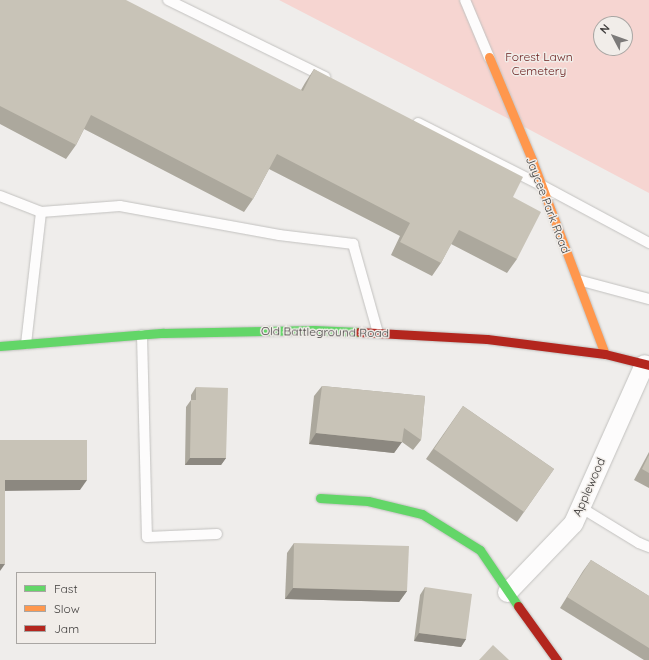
<!DOCTYPE html>
<html>
<head>
<meta charset="utf-8">
<style>
  body { margin:0 }
  #map { position:relative; width:649px; height:660px; overflow:hidden; background:#efedeb; font-family:Quicksand,sans-serif }
  div>[style] { position:absolute }
  .green>* { inset:0; background:#f6d5d1 }
  .roads { filter:drop-shadow(0 0 1px #c2c1bf) drop-shadow(0 0 1px #c2c1bf) }
  .lane>* { height:10px; margin:-5px; padding:0 5px; transform-origin:5px; border-radius:5px; background:#fdfcfc }
  .street>* { height:19px; margin:-9.5px; padding:0 9.5px; transform-origin:9.5px; border-radius:9.5px; background:#fdfcfc }
  .fast>* { height:9px; margin:-4.5px; padding:0 4.5px; transform-origin:4.5px; border-radius:4.5px; background:#63d668 }
  .slow>* { height:9px; margin:-4.5px; padding:0 4.5px; transform-origin:4.5px; border-radius:4.5px; background:#ff974d }
  .jam>* { height:9px; margin:-4.5px; padding:0 4.5px; transform-origin:4.5px; border-radius:4.5px; background:#b3261e }
  .wall>* { inset:0; background:#aca89d }
  .shaded-wall>* { inset:0; background:#8c8880 }
  .building>* { inset:0; background:#c8c3b7 }
  span { translate:-50% -50%; white-space:nowrap; text-align:center; line-height:1.15; -webkit-text-stroke:3px #f1ede9; paint-order:stroke }
  .park-label { font-size:12px; color:#681c1b }
  .street-label { font-size:12px; color:#3e3c3b }
  .legend { position:absolute; left:16px; top:572px; width:140px; height:72px; box-sizing:border-box; background:#f1ede9; border:1px solid #a9a6a3; margin:0; padding:5px 7px; list-style:none; font-size:12px; color:#3e3c3b }
  .legend li { display:flex; align-items:center; gap:8px; height:20px }
  .legend b { width:20px; border:1px solid #a9a6a3 }
  .north { position:absolute; left:593px; top:16px; width:40px; height:40px; box-sizing:border-box; background:#f1ede9; border:1px solid #a9a6a3; border-radius:50%; rotate:311deg; font-size:11px; font-weight:700; line-height:16px; text-align:center; color:#3e3c3b }
  .north::after { content:''; display:block; margin:auto; width:14px; height:18px; background:#7c7a79; clip-path:polygon(50% 0,100% 100%,50% 72%,0 100%) }
</style>
</head>
<body>
<div id="map">
  <div class="green">
    <div style="clip-path:polygon(evenodd,279px 0,649px 0,649px 193px,517px 123px,279px 0,601px 24px,625px 24px,625px 48px,601px 48px,601px 24px)"></div>
  </div>
  <div class="roads">
    <div class="lane">
      <div style="left:168px;top:0;width:175px;rotate:26.1deg"></div>
      <div style="left:465px;top:0;width:62px;rotate:67.2deg"></div>
      <div style="left:418px;top:123px;width:138px;rotate:26.8deg"></div>
      <div style="left:541px;top:185px;width:123px;rotate:28.2deg"></div>
      <div style="left:0;top:196px;width:44px;rotate:21.3deg"></div>
      <div style="left:41px;top:212px;width:79px;rotate:-4.3deg"></div>
      <div style="left:120px;top:206px;width:162px;rotate:10.3deg"></div>
      <div style="left:279px;top:235px;width:75px;rotate:6.9deg"></div>
      <div style="left:353px;top:244px;width:92px;rotate:74.3deg"></div>
      <div style="left:578px;top:280px;width:73px;rotate:15deg"></div>
      <div style="left:142px;top:335px;width:202px;rotate:88.6deg"></div>
      <div style="left:147px;top:537px;width:70px;rotate:-2.5deg"></div>
      <div style="left:26px;top:344px;width:133px;rotate:-83.5deg"></div>
      <div style="left:580px;top:507px;width:69px;rotate:31.4deg"></div>
      <div style="left:639px;top:543px;width:11px;rotate:22deg"></div>
    </div>
    <div class="street">
      <div style="left:507px;top:592px;width:95px;rotate:-46.3deg"></div>
      <div style="left:573px;top:523px;width:174px;rotate:-65.9deg"></div>
    </div>
    <div class="fast">
      <div style="left:0;top:346px;width:164px;rotate:-4.6deg"></div>
      <div style="left:163px;top:333px;width:151px;rotate:-1.1deg"></div>
      <div style="left:314px;top:330px;width:45px;rotate:2.5deg"></div>
      <div style="left:320px;top:498px;width:48px;rotate:3.6deg"></div>
      <div style="left:368px;top:501px;width:56px;rotate:13.5deg"></div>
      <div style="left:422px;top:514px;width:68px;rotate:31.8deg"></div>
      <div style="left:480px;top:550px;width:68px;rotate:55.8deg"></div>
    </div>
    <div class="slow">
      <div style="left:489px;top:57px;width:112px;rotate:67.3deg"></div>
      <div style="left:532px;top:160px;width:207px;rotate:69.4deg"></div>
    </div>
    <div class="jam">
      <div style="left:359px;top:332px;width:128px;rotate:3.1deg"></div>
      <div style="left:487px;top:339px;width:119px;rotate:7.2deg"></div>
      <div style="left:605px;top:354px;width:45px;rotate:14deg"></div>
      <div style="left:518px;top:606px;width:67px;rotate:54.2deg"></div>
    </div>
  </div>
  <div class="wall">
    <div style="clip-path:polygon(0 0,301px 90px,305px 83px,314px 69px,513px 197px,517px 259px,507px 273px,451px 244px,441px 263px,432px 276px,391px 255px,400px 236px,269px 169px,253px 199px,244px 212px,84px 129px,76px 145px,66px 159px,0 124px)"></div>
    <div style="clip-path:polygon(322px 386px,425px 396px,421px 440px,413px 450px,402px 442px,394px 453px,309px 444px,314px 396px)"></div>
    <div style="clip-path:polygon(196px 387px,226px 458px,221px 465px,185px 465px,186px 407px,191px 400px,191px 395px)"></div>
    <div style="clip-path:polygon(463px 406px,554px 469px,517px 522px,426px 459px)"></div>
    <div style="clip-path:polygon(649px 452px,649px 488px,634px 480px)"></div>
    <div style="clip-path:polygon(294px 543px,407px 591px,399px 602px,285px 599px,287px 553px)"></div>
    <div style="clip-path:polygon(591px 560px,649px 596px,649px 660px,644px 660px,560px 608px,583px 571px)"></div>
    <div style="clip-path:polygon(425px 587px,466px 639px,461px 647px,414px 641px,420px 595px)"></div>
  </div>
  <div class="shaded-wall">
    <div style="clip-path:polygon(316px 433px,402px 442px,394px 453px,309px 444px)"></div>
    <div style="clip-path:polygon(190px 458px,226px 458px,221px 465px,185px 465px)"></div>
    <div style="clip-path:polygon(5px 480px,87px 480px,80px 490px,0 491px)"></div>
    <div style="clip-path:polygon(0 564px,5px 564px,0 571px)"></div>
    <div style="clip-path:polygon(293px 588px,407px 591px,399px 602px,285px 599px)"></div>
    <div style="clip-path:polygon(419px 633px,466px 639px,461px 647px,414px 641px)"></div>
  </div>
  <div class="building">
    <div style="clip-path:polygon(0 0,126px 0,303px 91px,314px 69px,523px 177px,513px 197px,541px 212px,517px 259px,459px 230px,441px 263px,400px 242px,410px 223px,277px 154px,253px 199px,91px 115px,76px 145px,0 106px)"></div>
    <div style="clip-path:polygon(322px 386px,425px 396px,421px 440px,404px 428px,402px 442px,316px 433px)"></div>
    <div style="clip-path:polygon(196px 387px,228px 388px,226px 458px,190px 458px,191px 400px,196px 400px)"></div>
    <div style="clip-path:polygon(463px 406px,554px 469px,524px 512px,434px 449px)"></div>
    <div style="clip-path:polygon(0 440px,87px 440px,87px 480px,5px 480px,5px 564px,0 564px)"></div>
    <div style="clip-path:polygon(649px 455px,649px 473px,642px 469px)"></div>
    <div style="clip-path:polygon(294px 543px,409px 546px,407px 591px,293px 588px)"></div>
    <div style="clip-path:polygon(591px 560px,649px 596px,649px 648px,567px 597px)"></div>
    <div style="clip-path:polygon(425px 587px,472px 594px,466px 639px,419px 633px)"></div>
    <div style="clip-path:polygon(493px 645px,509px 660px,479px 660px)"></div>
  </div>
  <div class="park-label">
    <span style="left:539px;top:64px">Forest Lawn<br>Cemetery</span>
  </div>
  <div class="street-label">
    <span style="left:548px;top:205px;rotate:69deg">Jaycee Park Road</span>
    <span style="left:325px;top:332px;rotate:1deg">Old Battleground Road</span>
    <span style="left:589px;top:487px;rotate:-66deg">Applewood</span>
  </div>
  <ul class="legend">
  <li><b style="height:5px;background:#63d668"></b>Fast</li>
  <li><b style="height:5px;background:#ff974d"></b>Slow</li>
  <li><b style="height:5px;background:#b3261e"></b>Jam</li>
  </ul>
  <div class="north">N</div>
</div>
</body>
</html>
